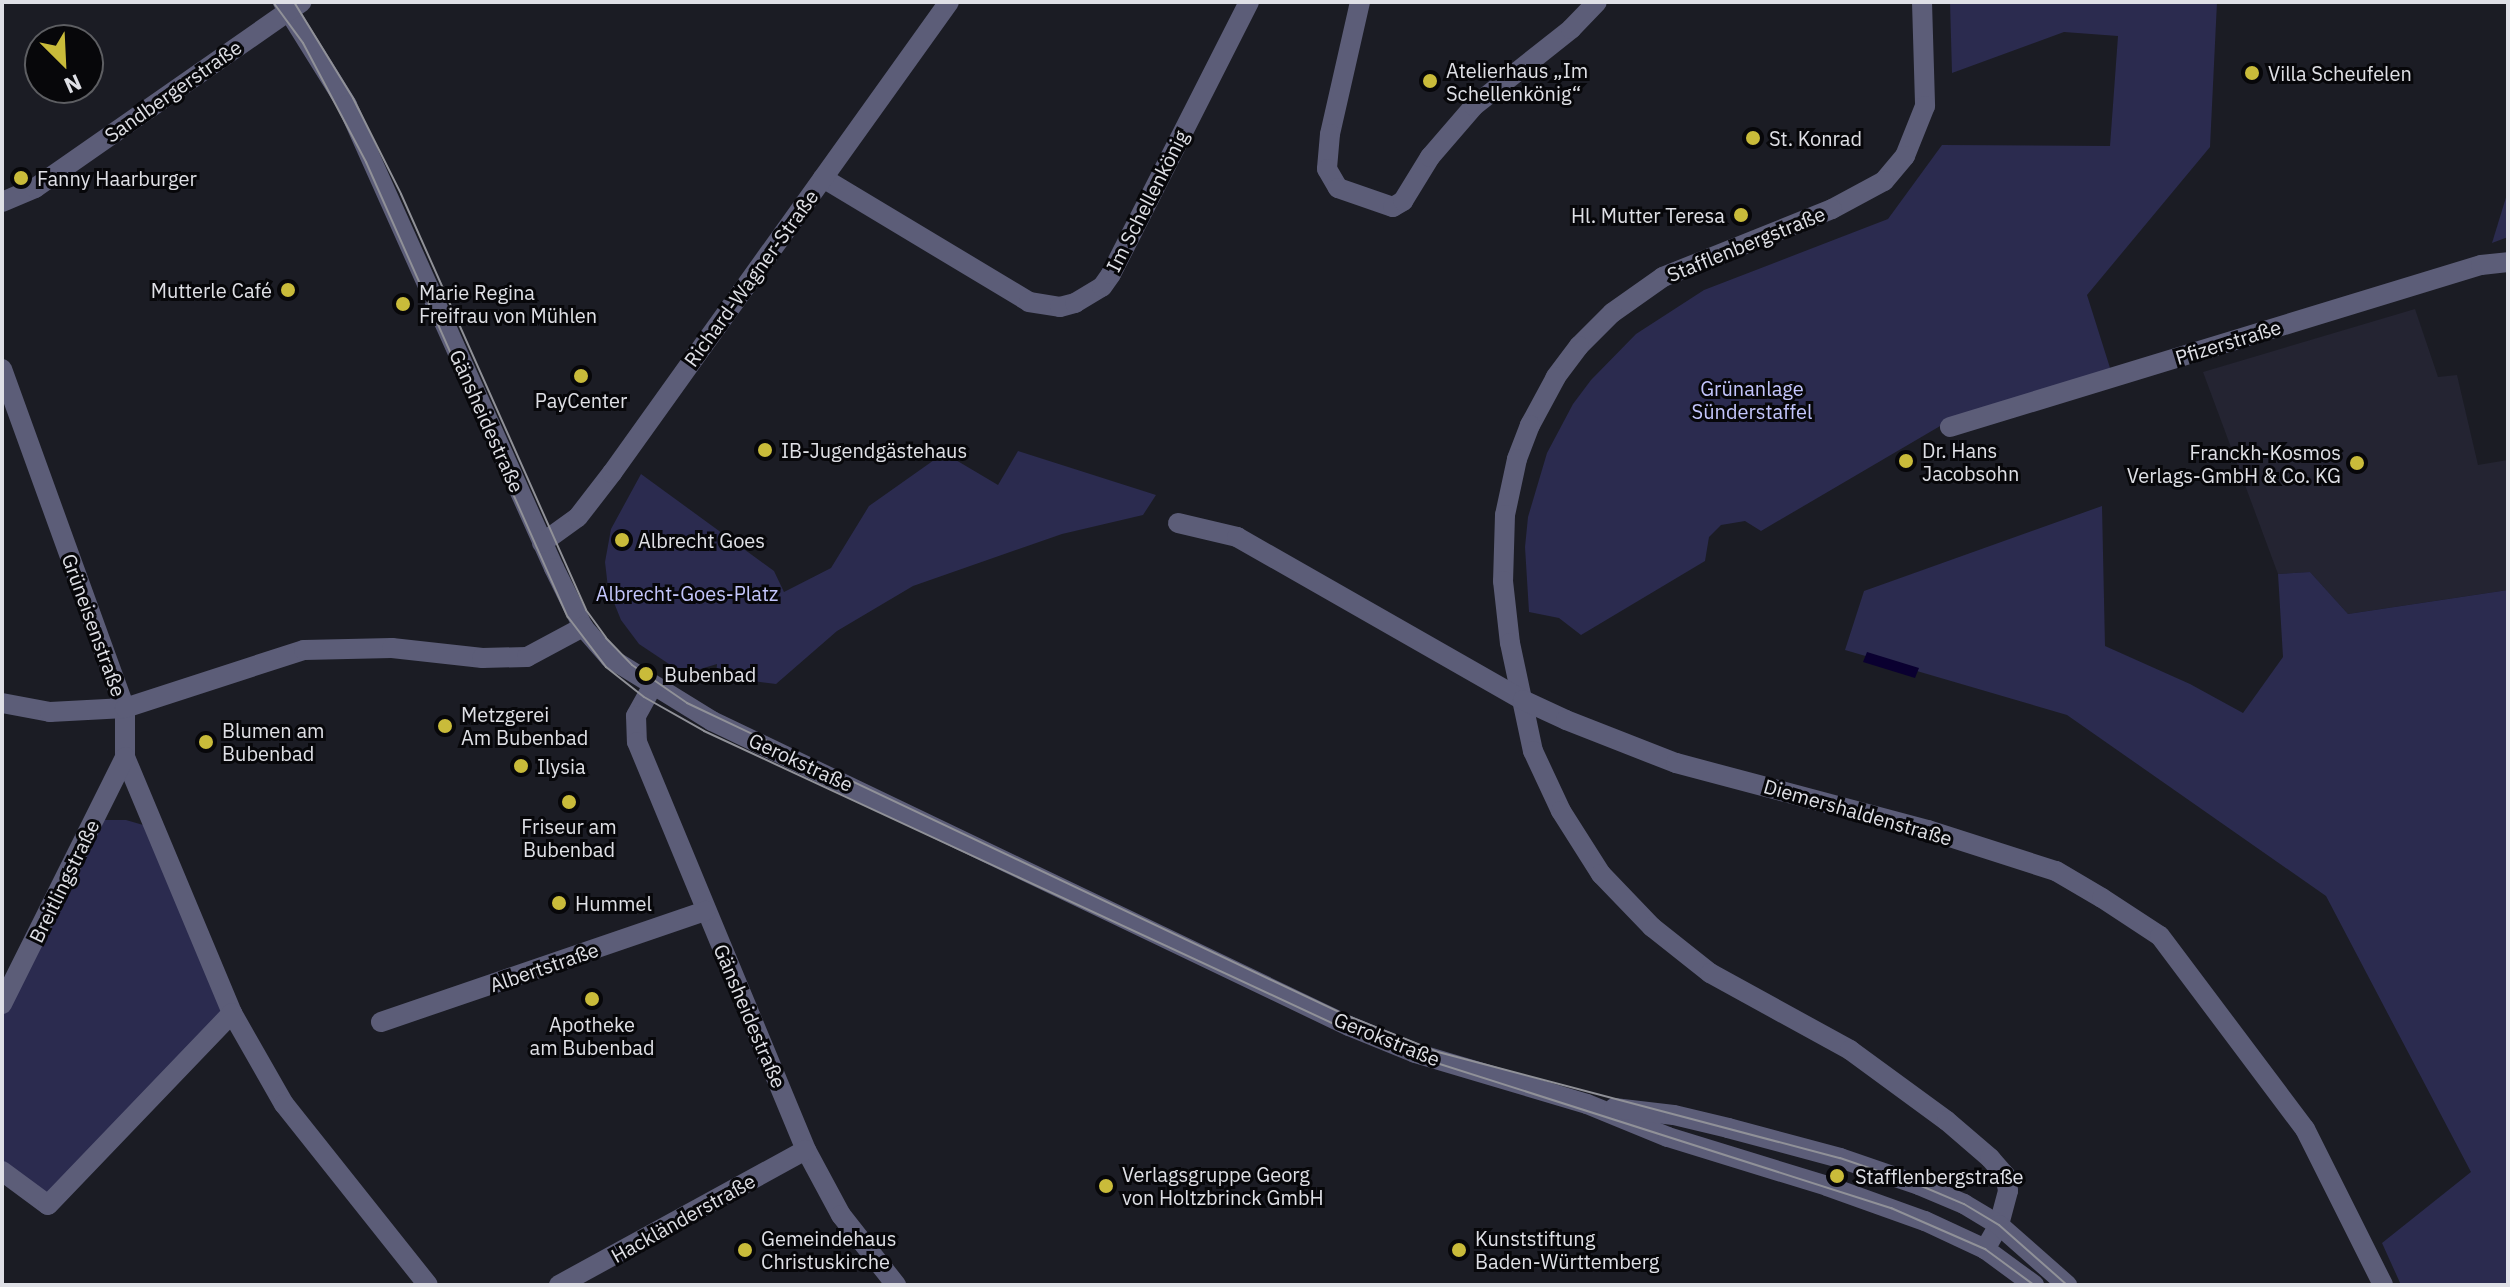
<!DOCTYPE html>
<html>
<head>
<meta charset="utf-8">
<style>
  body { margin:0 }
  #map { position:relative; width:2510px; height:1287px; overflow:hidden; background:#1b1c24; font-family:"IBM Plex Sans",sans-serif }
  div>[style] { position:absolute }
  .built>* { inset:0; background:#242432 }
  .green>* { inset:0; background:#2b2b4f }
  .water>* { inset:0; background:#0a0030 }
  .minor>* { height:20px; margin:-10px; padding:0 10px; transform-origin:10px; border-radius:10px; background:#5c5d78 }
  .tram>* { height:2px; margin:-1px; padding:0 1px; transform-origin:1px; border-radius:1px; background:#909198 }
  .dots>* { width:22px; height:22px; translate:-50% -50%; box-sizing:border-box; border:4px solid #07070a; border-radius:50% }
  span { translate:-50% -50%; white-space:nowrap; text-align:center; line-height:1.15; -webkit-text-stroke:6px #07070a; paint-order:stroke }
  .poi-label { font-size:20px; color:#dfe0e6 }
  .left { translate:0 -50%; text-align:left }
  .right { translate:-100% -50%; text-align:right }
  .street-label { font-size:20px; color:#dfe0e6 }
  .park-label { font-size:20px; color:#c4c6fc }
  .frame { position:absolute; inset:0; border:4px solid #dfe0e6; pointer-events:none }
  .north { position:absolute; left:24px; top:24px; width:80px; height:80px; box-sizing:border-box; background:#07070a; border:2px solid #5d5e62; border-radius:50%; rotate:156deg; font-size:22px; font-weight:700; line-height:32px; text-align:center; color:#dfe0e6 }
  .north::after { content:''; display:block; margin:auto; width:28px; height:36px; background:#c9bb3a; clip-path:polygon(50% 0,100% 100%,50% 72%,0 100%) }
</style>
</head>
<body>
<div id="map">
  <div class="built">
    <div style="clip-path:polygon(2415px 309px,2438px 377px,2457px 375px,2478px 465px,2508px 460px,2508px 590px,2348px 614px,2310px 572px,2278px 574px,2203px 372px)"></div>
  </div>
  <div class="green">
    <div style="clip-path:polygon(1950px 2px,2217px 2px,2210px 147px,2087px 295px,2111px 371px,1947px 422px,1761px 531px,1745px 521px,1721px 525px,1709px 537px,1705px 561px,1581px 635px,1559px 618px,1529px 612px,1525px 547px,1528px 517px,1547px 453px,1573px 404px,1591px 380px,1636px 334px,1704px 290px,1888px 219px,1942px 145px,2110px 146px,2118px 36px,2064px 32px,1952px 73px)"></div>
    <div style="clip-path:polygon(2508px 191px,2508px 237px,2492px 243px)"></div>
    <div style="clip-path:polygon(1018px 451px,1156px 495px,1143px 515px,1062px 534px,913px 586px,837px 631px,776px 684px,716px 676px,717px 664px,684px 674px,639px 644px,621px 620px,608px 588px,605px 562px,611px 529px,641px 474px,774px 571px,784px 592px,831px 568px,869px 506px,944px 453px,998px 485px)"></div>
    <div style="clip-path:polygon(2102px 506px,2105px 646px,2190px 684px,2243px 713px,2283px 657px,2278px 574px,2310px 572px,2348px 614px,2508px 590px,2508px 1285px,2401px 1285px,2382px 1243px,2471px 1172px,2326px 896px,2067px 715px,1845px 650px,1864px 591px)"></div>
    <div style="clip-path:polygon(94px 820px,126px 820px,157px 829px,232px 1013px,48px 1205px,2px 1171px,2px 1004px)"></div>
  </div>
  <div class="water">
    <div style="clip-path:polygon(1867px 652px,1919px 668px,1915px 678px,1863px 662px)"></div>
  </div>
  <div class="minor">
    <div style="left:283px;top:2px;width:121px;rotate:58.1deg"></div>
    <div style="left:347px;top:105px;width:507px;rotate:65.91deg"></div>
    <div style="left:554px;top:568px;width:66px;rotate:63.8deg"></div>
    <div style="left:583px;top:627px;width:41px;rotate:48.9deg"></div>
    <div style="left:610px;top:658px;width:120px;rotate:31.7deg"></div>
    <div style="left:712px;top:721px;width:706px;rotate:25.59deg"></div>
    <div style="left:1349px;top:1026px;width:71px;rotate:22.2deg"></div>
    <div style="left:1415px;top:1053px;width:179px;rotate:16.5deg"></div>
    <div style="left:1587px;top:1104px;width:87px;rotate:22.2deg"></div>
    <div style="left:1668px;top:1137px;width:166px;rotate:17.1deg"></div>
    <div style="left:1827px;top:1186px;width:104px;rotate:19.7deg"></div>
    <div style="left:1925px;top:1221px;width:66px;rotate:25deg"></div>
    <div style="left:1985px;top:1249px;width:61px;rotate:36.3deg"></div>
    <div style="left:1360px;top:2px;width:135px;rotate:102.8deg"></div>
    <div style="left:1330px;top:134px;width:35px;rotate:95deg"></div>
    <div style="left:1327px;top:169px;width:22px;rotate:60deg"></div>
    <div style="left:1338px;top:188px;width:58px;rotate:19.1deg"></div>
    <div style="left:1393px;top:207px;width:12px;rotate:-31deg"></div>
    <div style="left:1403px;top:201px;width:52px;rotate:-58.5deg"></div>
    <div style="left:1430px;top:157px;width:67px;rotate:-49.2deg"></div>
    <div style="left:1474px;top:106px;width:124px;rotate:-38.4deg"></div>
    <div style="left:1571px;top:29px;width:37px;rotate:-46deg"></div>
    <div style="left:1922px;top:2px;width:104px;rotate:88.3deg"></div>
    <div style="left:1925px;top:106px;width:54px;rotate:111.8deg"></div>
    <div style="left:1905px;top:156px;width:33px;rotate:130deg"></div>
    <div style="left:1884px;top:181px;width:59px;rotate:151.7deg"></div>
    <div style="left:1832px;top:209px;width:182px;rotate:158.1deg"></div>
    <div style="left:1663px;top:277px;width:62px;rotate:144.8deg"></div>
    <div style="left:1612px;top:313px;width:47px;rotate:135deg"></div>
    <div style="left:1579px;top:346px;width:39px;rotate:127deg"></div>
    <div style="left:1556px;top:377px;width:55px;rotate:118.4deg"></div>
    <div style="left:1530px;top:425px;width:36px;rotate:111deg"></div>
    <div style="left:1517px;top:459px;width:57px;rotate:102.1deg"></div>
    <div style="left:1505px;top:515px;width:66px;rotate:91.7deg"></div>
    <div style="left:1503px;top:581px;width:62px;rotate:83.6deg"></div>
    <div style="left:1510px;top:643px;width:110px;rotate:78deg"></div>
    <div style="left:1533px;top:751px;width:66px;rotate:65deg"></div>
    <div style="left:1561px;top:811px;width:75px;rotate:57.6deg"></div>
    <div style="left:1601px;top:874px;width:74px;rotate:46.1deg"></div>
    <div style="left:1652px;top:927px;width:74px;rotate:38.4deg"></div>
    <div style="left:1710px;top:973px;width:160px;rotate:28.8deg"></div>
    <div style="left:1850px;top:1050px;width:120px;rotate:36.2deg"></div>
    <div style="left:1947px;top:1121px;width:57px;rotate:40.7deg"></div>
    <div style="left:1990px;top:1158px;width:23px;rotate:49deg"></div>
    <div style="left:2005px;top:1175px;width:16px;rotate:79deg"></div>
    <div style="left:2008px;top:1191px;width:35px;rotate:105deg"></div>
    <div style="left:1999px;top:1225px;width:28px;rotate:120deg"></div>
    <div style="left:823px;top:178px;width:240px;rotate:31deg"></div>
    <div style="left:1029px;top:302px;width:31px;rotate:9deg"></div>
    <div style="left:1060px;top:307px;width:16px;rotate:-15deg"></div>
    <div style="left:1075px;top:303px;width:31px;rotate:-31deg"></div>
    <div style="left:1102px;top:287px;width:16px;rotate:-55deg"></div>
    <div style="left:1111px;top:274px;width:305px;rotate:-63.1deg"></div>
    <div style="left:2px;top:202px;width:36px;rotate:-23deg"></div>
    <div style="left:35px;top:188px;width:325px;rotate:-34.9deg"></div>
    <div style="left:2px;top:369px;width:361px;rotate:70.1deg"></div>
    <div style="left:125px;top:708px;width:49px;rotate:90deg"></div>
    <div style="left:125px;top:757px;width:277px;rotate:67.3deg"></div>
    <div style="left:232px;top:1013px;width:105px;rotate:60.3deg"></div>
    <div style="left:284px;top:1104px;width:231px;rotate:51.5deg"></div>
    <div style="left:1950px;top:427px;width:555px;rotate:-16.97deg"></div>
    <div style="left:2481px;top:265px;width:27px;rotate:-6deg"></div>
    <div style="left:1178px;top:523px;width:61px;rotate:13.3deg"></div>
    <div style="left:1237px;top:537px;width:329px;rotate:29.7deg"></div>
    <div style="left:1523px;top:700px;width:47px;rotate:24.9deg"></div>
    <div style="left:1566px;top:720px;width:118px;rotate:21.4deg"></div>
    <div style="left:1676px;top:763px;width:261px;rotate:14.9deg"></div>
    <div style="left:1928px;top:830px;width:134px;rotate:17.8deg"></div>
    <div style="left:2056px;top:871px;width:53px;rotate:30.4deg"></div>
    <div style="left:2102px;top:898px;width:69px;rotate:33.2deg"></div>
    <div style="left:2160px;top:936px;width:241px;rotate:53.1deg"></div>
    <div style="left:2305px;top:1129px;width:174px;rotate:63.4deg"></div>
    <div style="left:542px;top:543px;width:44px;rotate:-35.8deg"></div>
    <div style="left:578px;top:517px;width:56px;rotate:-52.3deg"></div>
    <div style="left:612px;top:473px;width:579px;rotate:-54.42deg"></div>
    <div style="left:652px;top:687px;width:33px;rotate:119deg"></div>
    <div style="left:636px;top:716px;width:26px;rotate:88deg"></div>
    <div style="left:637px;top:742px;width:442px;rotate:67.5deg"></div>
    <div style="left:806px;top:1150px;width:74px;rotate:61.7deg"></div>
    <div style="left:841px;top:1215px;width:89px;rotate:51.8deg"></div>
    <div style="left:2px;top:703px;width:49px;rotate:10.6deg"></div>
    <div style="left:50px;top:712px;width:75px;rotate:-3.1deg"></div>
    <div style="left:125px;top:708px;width:188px;rotate:-18deg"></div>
    <div style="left:304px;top:650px;width:88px;rotate:-1.3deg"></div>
    <div style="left:392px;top:648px;width:91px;rotate:6.3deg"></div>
    <div style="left:482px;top:658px;width:45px;rotate:-1.3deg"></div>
    <div style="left:527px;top:657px;width:64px;rotate:-28.2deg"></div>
    <div style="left:2px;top:1004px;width:276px;rotate:-63.5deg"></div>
    <div style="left:381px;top:1022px;width:343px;rotate:-18.9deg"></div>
    <div style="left:1614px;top:1108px;width:60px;rotate:6.7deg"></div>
    <div style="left:1674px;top:1115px;width:56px;rotate:13.5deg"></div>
    <div style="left:1728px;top:1128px;width:116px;rotate:15deg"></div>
    <div style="left:1840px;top:1158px;width:83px;rotate:18.9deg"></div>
    <div style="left:1919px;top:1185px;width:49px;rotate:22.9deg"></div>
    <div style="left:1964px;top:1204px;width:41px;rotate:31deg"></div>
    <div style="left:1999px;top:1225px;width:91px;rotate:41.4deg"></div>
    <div style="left:2px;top:1171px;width:57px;rotate:36.5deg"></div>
    <div style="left:48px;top:1205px;width:266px;rotate:-46.2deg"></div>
    <div style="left:559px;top:1285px;width:281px;rotate:-28.7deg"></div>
  </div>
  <div class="tram">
    <div style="left:273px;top:2px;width:51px;rotate:53.8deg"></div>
    <div style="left:303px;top:43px;width:135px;rotate:62.1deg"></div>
    <div style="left:366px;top:162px;width:498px;rotate:66.1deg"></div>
    <div style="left:568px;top:617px;width:63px;rotate:52.8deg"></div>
    <div style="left:606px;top:667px;width:48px;rotate:38.3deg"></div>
    <div style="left:644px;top:697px;width:69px;rotate:29.5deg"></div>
    <div style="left:704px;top:731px;width:742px;rotate:24.94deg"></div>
    <div style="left:1377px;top:1044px;width:540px;rotate:17.7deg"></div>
    <div style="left:1891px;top:1208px;width:103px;rotate:23.6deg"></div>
    <div style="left:1985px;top:1249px;width:61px;rotate:36.3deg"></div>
    <div style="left:294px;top:2px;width:113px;rotate:58.4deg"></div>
    <div style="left:353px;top:98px;width:107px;rotate:63.4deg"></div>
    <div style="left:401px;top:194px;width:455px;rotate:66deg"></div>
    <div style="left:586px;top:610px;width:34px;rotate:54deg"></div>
    <div style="left:606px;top:638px;width:37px;rotate:46deg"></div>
    <div style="left:632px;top:665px;width:67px;rotate:34.6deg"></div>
    <div style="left:687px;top:703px;width:726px;rotate:25.36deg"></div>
    <div style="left:1343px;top:1014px;width:102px;rotate:21.8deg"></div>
    <div style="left:1438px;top:1052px;width:416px;rotate:14.8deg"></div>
    <div style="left:1840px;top:1158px;width:83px;rotate:18.9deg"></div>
    <div style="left:1919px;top:1185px;width:49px;rotate:22.9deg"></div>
    <div style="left:1964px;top:1204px;width:41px;rotate:31deg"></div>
    <div style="left:1999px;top:1225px;width:91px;rotate:41.4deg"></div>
  </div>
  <div class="dots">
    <div style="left:2252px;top:73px;background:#c9bb3a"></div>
    <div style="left:1430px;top:81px;background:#c9bb3a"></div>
    <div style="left:1753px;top:138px;background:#c9bb3a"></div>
    <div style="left:21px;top:178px;background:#c9bb3a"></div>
    <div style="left:1741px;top:215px;background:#c9bb3a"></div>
    <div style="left:288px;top:290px;background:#c9bb3a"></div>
    <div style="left:403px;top:304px;background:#c9bb3a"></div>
    <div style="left:581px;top:376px;background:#c9bb3a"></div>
    <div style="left:765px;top:450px;background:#c9bb3a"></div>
    <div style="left:1906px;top:461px;background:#c9bb3a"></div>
    <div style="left:2357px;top:463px;background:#c9bb3a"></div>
    <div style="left:622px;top:540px;background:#c9bb3a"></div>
    <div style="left:646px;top:674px;background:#c9bb3a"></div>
    <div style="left:445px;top:726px;background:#c9bb3a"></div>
    <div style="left:206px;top:742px;background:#c9bb3a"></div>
    <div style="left:521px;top:766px;background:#c9bb3a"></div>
    <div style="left:569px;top:802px;background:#c9bb3a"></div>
    <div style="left:559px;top:903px;background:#c9bb3a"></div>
    <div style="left:592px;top:999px;background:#c9bb3a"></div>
    <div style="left:1837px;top:1176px;background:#c9bb3a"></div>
    <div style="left:1106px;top:1186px;background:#c9bb3a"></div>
    <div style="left:745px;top:1250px;background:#c9bb3a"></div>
    <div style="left:1459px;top:1250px;background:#c9bb3a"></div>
  </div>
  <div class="poi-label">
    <span class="left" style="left:1446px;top:82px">Atelierhaus „Im<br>Schellenkönig“</span>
    <span class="left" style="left:2268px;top:73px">Villa Scheufelen</span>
    <span class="left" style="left:1769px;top:138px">St. Konrad</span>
    <span class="left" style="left:37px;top:178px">Fanny Haarburger</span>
    <span class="right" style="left:1725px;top:215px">Hl. Mutter Teresa</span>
    <span class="right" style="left:272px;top:290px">Mutterle Café</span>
    <span class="left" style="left:419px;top:304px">Marie Regina<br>Freifrau von Mühlen</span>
    <span style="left:581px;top:400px">PayCenter</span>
    <span class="left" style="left:781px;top:450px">IB-Jugendgästehaus</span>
    <span class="left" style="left:1922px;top:462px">Dr. Hans<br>Jacobsohn</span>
    <span class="right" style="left:2341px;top:464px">Franckh-Kosmos<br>Verlags-GmbH &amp; Co. KG</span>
    <span class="left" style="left:638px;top:540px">Albrecht Goes</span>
    <span class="left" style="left:664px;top:674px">Bubenbad</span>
    <span class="left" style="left:461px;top:726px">Metzgerei<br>Am Bubenbad</span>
    <span class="left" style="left:222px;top:742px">Blumen am<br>Bubenbad</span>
    <span class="left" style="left:537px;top:766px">Ilysia</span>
    <span style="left:569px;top:838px">Friseur am<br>Bubenbad</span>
    <span class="left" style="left:575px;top:903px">Hummel</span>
    <span style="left:592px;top:1036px">Apotheke<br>am Bubenbad</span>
    <span class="left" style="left:1122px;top:1186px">Verlagsgruppe Georg<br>von Holtzbrinck GmbH</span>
    <span class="left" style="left:1855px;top:1176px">Stafflenbergstraße</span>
    <span class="left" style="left:761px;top:1250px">Gemeindehaus<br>Christuskirche</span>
    <span class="left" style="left:1475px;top:1250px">Kunststiftung<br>Baden-Württemberg</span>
  </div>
  <div class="street-label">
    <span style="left:173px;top:91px;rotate:-35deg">Sandbergerstraße</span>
    <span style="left:1147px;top:201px;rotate:-63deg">Im Schellenkönig</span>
    <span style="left:1746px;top:244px;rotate:-22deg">Stafflenbergstraße</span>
    <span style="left:751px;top:278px;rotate:-54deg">Richard-Wagner-Straße</span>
    <span style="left:2228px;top:342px;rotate:-17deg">Pfizerstraße</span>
    <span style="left:487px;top:421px;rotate:66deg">Gänsheidestraße</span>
    <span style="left:94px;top:625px;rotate:70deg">Grüneisenstraße</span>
    <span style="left:801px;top:762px;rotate:25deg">Gerokstraße</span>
    <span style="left:1858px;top:812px;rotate:16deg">Diemershaldenstraße</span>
    <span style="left:64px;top:881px;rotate:-64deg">Breitlingstraße</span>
    <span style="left:544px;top:967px;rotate:-19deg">Albertstraße</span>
    <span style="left:750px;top:1016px;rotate:67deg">Gänsheidestraße</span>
    <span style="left:1387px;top:1039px;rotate:22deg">Gerokstraße</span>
    <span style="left:683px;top:1218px;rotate:-29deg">Hackländerstraße</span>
  </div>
  <div class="park-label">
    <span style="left:1752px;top:400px">Grünanlage<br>Sünderstaffel</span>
    <span style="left:687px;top:593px">Albrecht-Goes-Platz</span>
  </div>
  <div class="frame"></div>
  <div class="north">N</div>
</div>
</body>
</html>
